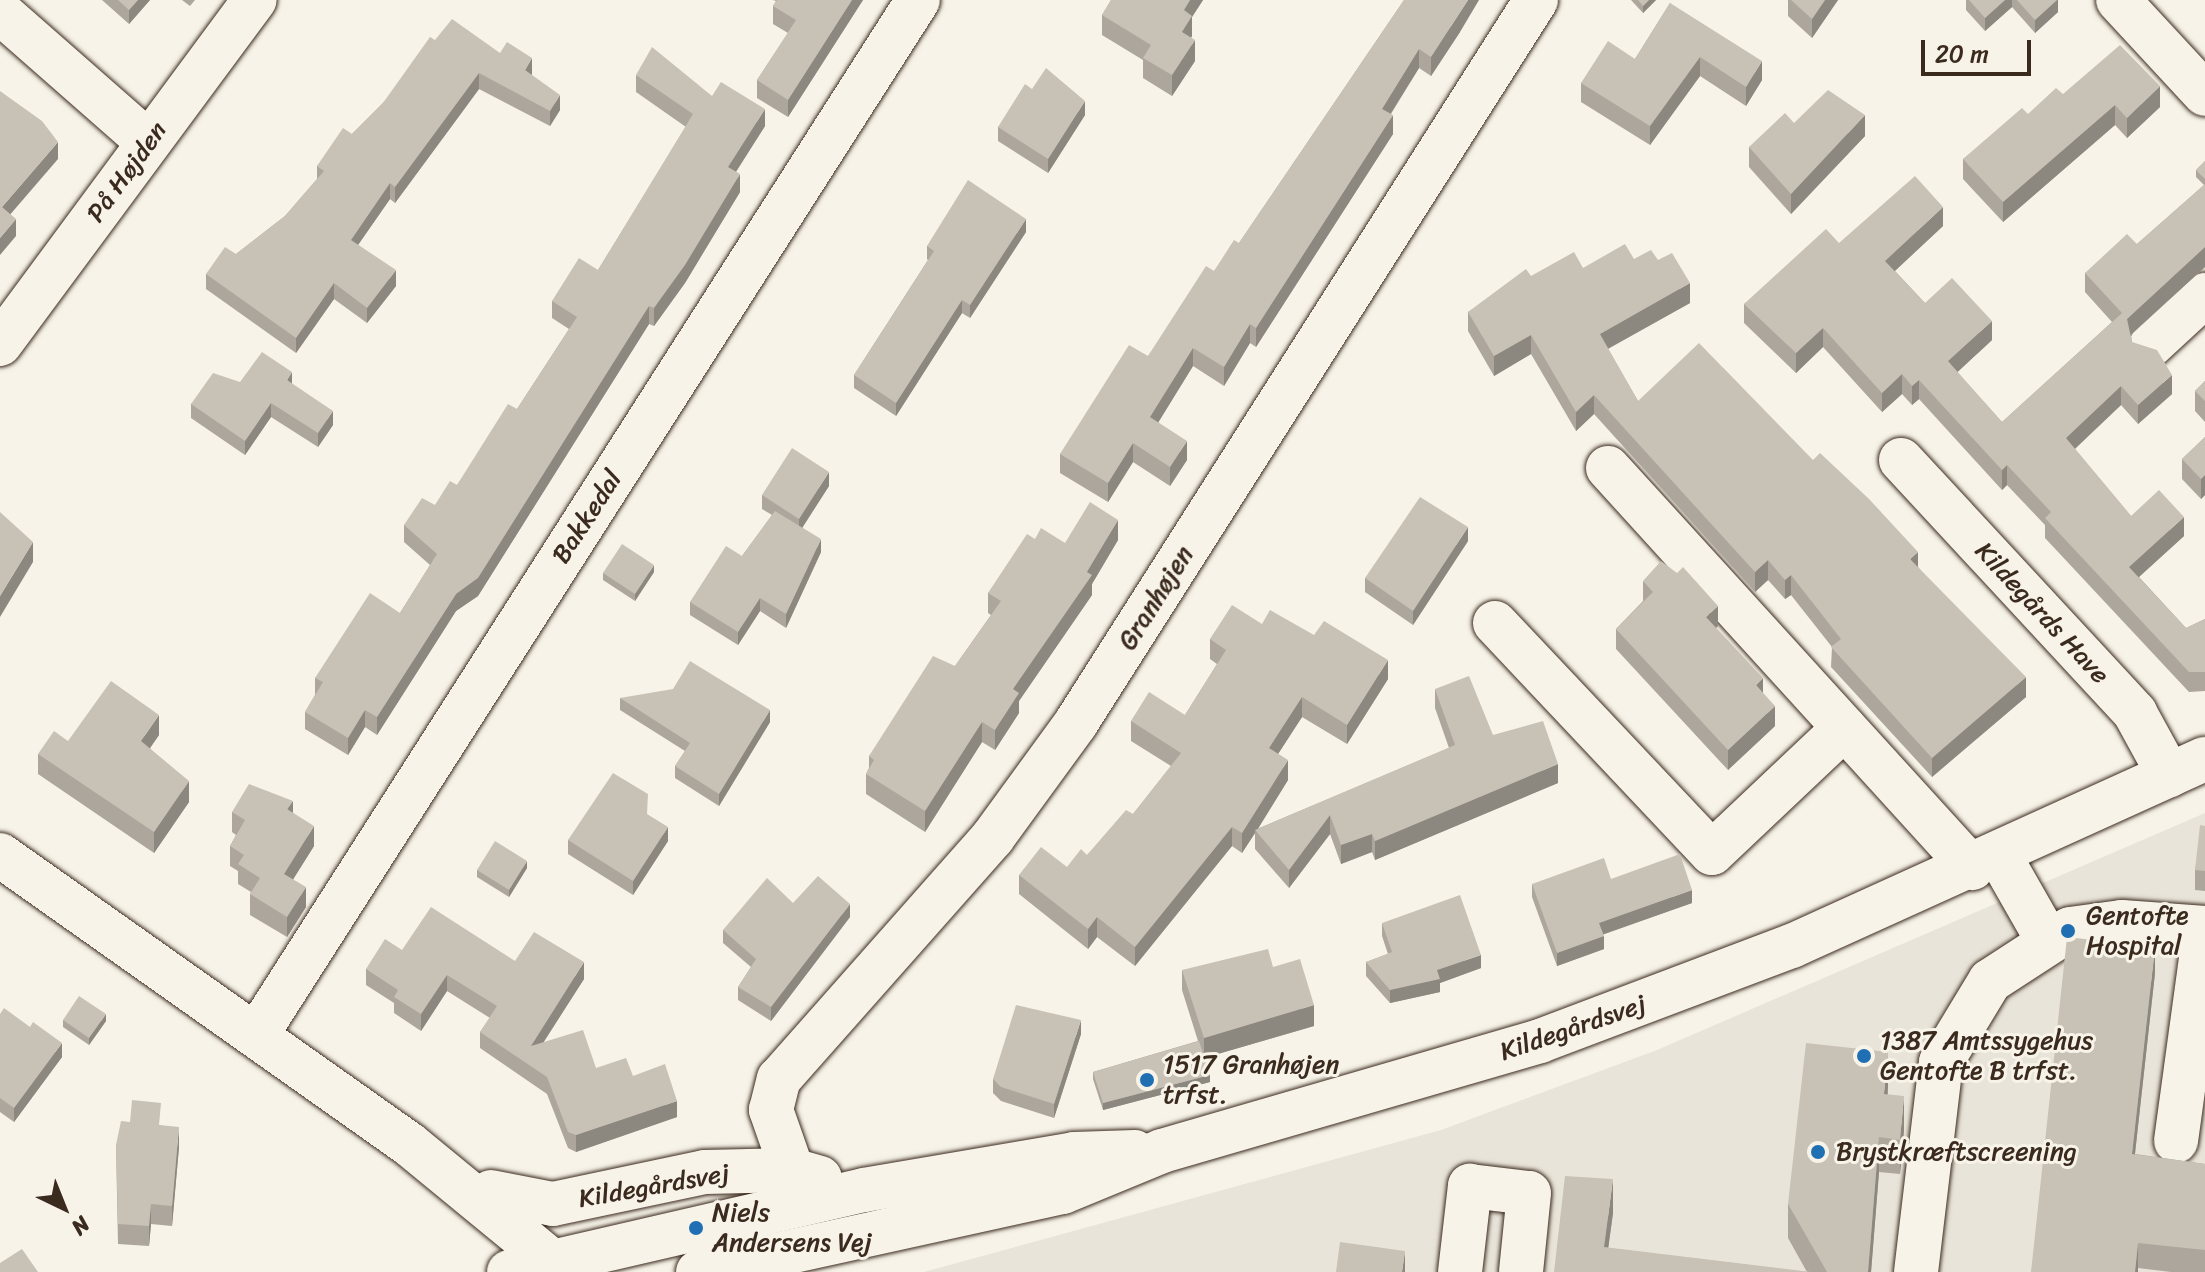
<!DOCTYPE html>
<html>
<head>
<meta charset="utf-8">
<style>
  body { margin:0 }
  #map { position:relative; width:2205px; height:1272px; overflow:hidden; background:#f7f3e8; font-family:Sriracha,sans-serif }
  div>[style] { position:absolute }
  .built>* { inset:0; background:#e9e4d9 }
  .roads { filter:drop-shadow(0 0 2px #3b2a1e) drop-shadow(0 0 2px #3b2a1e) }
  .minor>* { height:44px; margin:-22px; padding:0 22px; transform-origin:22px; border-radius:22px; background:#f7f3e8 }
  .wall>* { inset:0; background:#aca69d }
  .shaded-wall>* { inset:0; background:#8c877f }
  .building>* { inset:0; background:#c8c1b6 }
  .dots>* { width:22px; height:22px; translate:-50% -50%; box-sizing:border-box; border:4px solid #f7f3e8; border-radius:50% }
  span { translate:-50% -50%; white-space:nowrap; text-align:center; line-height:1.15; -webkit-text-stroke:6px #f7f3e8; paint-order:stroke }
  .street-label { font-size:26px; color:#3b2a1e }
  .poi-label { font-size:26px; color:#3b2a1e }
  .left { translate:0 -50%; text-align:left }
  .north { position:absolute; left:24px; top:1168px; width:80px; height:80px; -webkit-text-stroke:6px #f7f3e8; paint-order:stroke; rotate:137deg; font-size:22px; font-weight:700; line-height:32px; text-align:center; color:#3b2a1e }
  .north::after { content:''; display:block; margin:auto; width:28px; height:36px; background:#3b2a1e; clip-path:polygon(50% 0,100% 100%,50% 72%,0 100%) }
  .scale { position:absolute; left:1921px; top:40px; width:110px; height:36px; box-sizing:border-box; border:4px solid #3b2a1e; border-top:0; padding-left:10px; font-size:24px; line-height:28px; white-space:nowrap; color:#3b2a1e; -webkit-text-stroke:6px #f7f3e8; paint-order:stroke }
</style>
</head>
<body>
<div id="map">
  <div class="built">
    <div style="clip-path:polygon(2205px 813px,2205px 1272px,924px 1272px,1441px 1130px,1657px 1050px)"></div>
  </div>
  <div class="roads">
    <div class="minor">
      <div style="left:2118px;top:0;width:128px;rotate:47.2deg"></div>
      <div style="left:0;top:12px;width:197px;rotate:41.3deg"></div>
      <div style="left:0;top:344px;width:428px;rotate:-53.5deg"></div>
      <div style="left:2151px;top:345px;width:74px;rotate:-42.8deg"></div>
      <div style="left:1901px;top:460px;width:345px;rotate:47.2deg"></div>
      <div style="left:2135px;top:713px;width:71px;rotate:61.3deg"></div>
      <div style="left:1608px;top:468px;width:541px;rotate:47.7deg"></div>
      <div style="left:1495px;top:623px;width:316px;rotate:46.7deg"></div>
      <div style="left:1712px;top:853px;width:182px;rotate:-43.4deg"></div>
      <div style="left:0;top:855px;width:501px;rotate:35.25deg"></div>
      <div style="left:409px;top:1144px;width:202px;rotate:39.4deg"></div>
      <div style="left:1999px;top:855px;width:97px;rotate:60.3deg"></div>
      <div style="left:257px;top:1034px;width:1227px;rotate:-57.41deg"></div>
      <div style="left:2176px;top:1141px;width:213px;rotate:-82.2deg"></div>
      <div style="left:792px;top:1170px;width:64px;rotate:-109.3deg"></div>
      <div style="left:771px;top:1110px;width:32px;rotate:-76deg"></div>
      <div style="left:779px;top:1079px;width:323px;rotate:-48.5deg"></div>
      <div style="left:993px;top:837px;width:141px;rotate:-53.9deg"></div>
      <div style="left:1076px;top:723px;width:857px;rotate:-57.53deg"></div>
      <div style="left:491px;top:1192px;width:63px;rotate:11deg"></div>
      <div style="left:553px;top:1204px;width:155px;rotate:-11.9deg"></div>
      <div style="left:705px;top:1172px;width:87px;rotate:-1.3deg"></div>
      <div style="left:792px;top:1170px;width:29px;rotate:16deg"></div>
      <div style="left:509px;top:1272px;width:364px;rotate:-13deg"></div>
      <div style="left:864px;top:1190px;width:213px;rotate:-9.7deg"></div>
      <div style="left:1074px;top:1154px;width:61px;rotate:-1.9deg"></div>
      <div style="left:698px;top:1272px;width:374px;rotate:-12.4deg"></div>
      <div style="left:1063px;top:1192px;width:107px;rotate:-22.5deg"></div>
      <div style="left:1162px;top:1151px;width:394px;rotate:-16.2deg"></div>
      <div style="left:1540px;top:1041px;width:269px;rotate:-20.7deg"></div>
      <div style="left:1792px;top:946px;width:453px;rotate:-24.4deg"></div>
      <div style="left:1460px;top:1272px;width:87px;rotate:-83.4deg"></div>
      <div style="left:1470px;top:1186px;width:59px;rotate:6.8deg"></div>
      <div style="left:1529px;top:1193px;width:79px;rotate:95.8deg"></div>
      <div style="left:1916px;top:1272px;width:211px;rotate:-83.2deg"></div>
      <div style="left:1941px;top:1062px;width:95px;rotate:-58.8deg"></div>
      <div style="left:1990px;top:981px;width:95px;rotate:-33deg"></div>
      <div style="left:2070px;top:929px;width:52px;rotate:-7.7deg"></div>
      <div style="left:2122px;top:922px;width:83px;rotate:4.1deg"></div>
    </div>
  </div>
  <div class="wall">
    <div style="clip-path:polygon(102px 0,150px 0,129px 24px)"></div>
    <div style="clip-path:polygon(182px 0,195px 0,190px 6px)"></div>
    <div style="clip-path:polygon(773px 0,863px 0,788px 117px,757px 98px,757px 80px,788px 33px,773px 24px,773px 6px,776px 1px)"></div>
    <div style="clip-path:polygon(1111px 0,1203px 0,1192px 17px,1192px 36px,1191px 38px,1195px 61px,1172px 96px,1143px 78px,1143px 60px,1102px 35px,1102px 15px)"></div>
    <div style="clip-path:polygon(1404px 0,1460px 32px,1431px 76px,1419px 68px,1391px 114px,1393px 134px,1256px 347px,1250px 343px,1224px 386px,1193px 366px,1158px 422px,1187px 460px,1170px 486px,1133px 462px,1108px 502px,1060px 473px,1060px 454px,1148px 356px,1214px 271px,1239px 243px)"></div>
    <div style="clip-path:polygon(1631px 0,1656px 0,1643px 13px)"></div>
    <div style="clip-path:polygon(1788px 0,1838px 0,1812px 38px,1788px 16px)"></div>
    <div style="clip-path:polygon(1966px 0,2058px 0,2058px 12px,2035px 33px,2012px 7px,1985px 31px,1966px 10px)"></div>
    <div style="clip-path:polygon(1670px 3px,1762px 80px,1746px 106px,1700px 76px,1650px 145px,1581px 102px,1581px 83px,1635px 59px)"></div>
    <div style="clip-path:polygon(435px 40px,532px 74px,531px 75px,560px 110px,550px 126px,479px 89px,395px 203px,390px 199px,358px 245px,396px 286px,367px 323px,334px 299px,296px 353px,206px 289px,206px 274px,236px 254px,285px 216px,317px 179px,317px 166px,352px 134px,383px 103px)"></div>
    <div style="clip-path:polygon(636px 75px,712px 96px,765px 126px,736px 172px,740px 192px,685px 283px,654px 326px,649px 324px,478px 596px,456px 611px,377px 735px,365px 727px,348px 755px,305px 729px,305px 712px,315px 695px,315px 678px,400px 613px,430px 565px,404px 542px,404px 525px,435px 505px,457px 485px,517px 409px,569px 329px,552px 318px,552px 301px,598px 270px,686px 127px,636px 92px)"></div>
    <div style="clip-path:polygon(1032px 89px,1085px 115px,1048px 173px,998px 141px,998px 127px)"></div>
    <div style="clip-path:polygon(2063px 94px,2160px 107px,2127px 138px,2115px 125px,2003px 222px,1963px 179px,1963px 159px,2028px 114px)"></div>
    <div style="clip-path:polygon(1794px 123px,1865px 136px,1791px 214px,1749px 167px,1749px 147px)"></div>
    <div style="clip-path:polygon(2205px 161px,2205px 267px,2131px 335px,2132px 342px,2172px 394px,2138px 424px,2121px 405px,2075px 449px,2131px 516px,2184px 536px,2139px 577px,2186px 628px,2205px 619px,2205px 691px,2189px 692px,2045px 538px,2045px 525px,2007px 485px,2002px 490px,1919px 399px,1912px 405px,1902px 394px,1882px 412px,1823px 347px,1796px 373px,1744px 323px,1744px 304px,1839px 243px,1943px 226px,1895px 271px,1925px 303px,1992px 340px,1957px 372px,2002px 422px,2112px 322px,2085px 292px,2085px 273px,2137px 244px,2204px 185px,2196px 177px,2196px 170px)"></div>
    <div style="clip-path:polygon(1026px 232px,970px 318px,962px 313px,896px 416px,854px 388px,854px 375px,928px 260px,927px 259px,927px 246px)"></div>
    <div style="clip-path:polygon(1658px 260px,1690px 303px,1608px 349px,1638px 401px,1918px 567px,2026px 697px,1932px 777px,1831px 667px,1832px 647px,1791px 595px,1785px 599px,1768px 580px,1755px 592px,1594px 414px,1576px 431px,1531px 354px,1494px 376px,1468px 331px,1468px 312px,1531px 276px,1583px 268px)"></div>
    <div style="clip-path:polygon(2205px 381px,2205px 422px,2195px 411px,2195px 391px)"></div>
    <div style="clip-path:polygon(240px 382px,292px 384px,333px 425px,318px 447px,271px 417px,245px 455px,191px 418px,191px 404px)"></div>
    <div style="clip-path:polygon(2205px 437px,2205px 495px,2201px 499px,2182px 479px,2182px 459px)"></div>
    <div style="clip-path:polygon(829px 486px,802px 527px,821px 552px,786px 628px,760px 611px,738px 645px,690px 615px,690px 602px,742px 556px,772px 515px,762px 509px,762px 495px)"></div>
    <div style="clip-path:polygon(1035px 539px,1065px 543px,1118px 540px,1092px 584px,1092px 595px,1019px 701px,1019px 713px,995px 750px,982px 742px,925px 832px,866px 794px,866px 774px,869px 768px,869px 756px,955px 666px,991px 615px,988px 613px,988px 593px)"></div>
    <div style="clip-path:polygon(1468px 541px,1413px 625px,1365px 592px,1365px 578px)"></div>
    <div style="clip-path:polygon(654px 572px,635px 601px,603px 580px,603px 573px)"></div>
    <div style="clip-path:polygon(1643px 581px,1718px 626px,1716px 628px,1775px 726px,1728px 770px,1616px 649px,1616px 629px,1643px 601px)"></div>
    <div style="clip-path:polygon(1262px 624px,1388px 679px,1347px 744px,1302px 717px,1278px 754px,1288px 780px,1257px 829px,1449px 748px,1435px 708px,1435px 689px,1493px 735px,1558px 783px,1375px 860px,1372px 852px,1341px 864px,1330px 834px,1289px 888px,1255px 849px,1255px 833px,1242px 853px,1232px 846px,1135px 966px,1097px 937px,1088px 949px,1019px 894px,1019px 875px,1067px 867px,1087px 855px,1133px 814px,1171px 766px,1131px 741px,1131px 721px,1185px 715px,1217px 664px,1210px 659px,1210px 639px)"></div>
    <div style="clip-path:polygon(620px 698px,770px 722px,719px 806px,675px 778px,675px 766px,685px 751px,620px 710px)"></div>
    <div style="clip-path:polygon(159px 735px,150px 748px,189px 802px,154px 853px,38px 774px,38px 754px,68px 741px)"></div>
    <div style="clip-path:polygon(232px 812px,293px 813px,314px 846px,293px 879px,306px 907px,287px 937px,250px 915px,250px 894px,251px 892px,238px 884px,238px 871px,230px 866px,230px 846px,236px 835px,232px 832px)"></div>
    <div style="clip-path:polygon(648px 815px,668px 841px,633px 895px,568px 854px,568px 840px)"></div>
    <div style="clip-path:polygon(2205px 826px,2205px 891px,2195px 890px,2195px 870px)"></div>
    <div style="clip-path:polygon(527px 868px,509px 897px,477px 877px,477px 870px)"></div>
    <div style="clip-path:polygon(1611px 879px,1692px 903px,1603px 934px,1604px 949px,1557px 966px,1532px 897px,1532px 884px)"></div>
    <div style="clip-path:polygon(793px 903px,850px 917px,771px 1021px,738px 1000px,738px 987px,751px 967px,723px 943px,723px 930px)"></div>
    <div style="clip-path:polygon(1382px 923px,1481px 968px,1440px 983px,1440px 992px,1390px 1003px,1366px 976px,1366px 962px,1388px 954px,1382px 936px)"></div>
    <div style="clip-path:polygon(402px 950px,515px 961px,584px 979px,543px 1042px,596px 1068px,633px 1076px,677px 1117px,576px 1152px,568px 1148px,547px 1094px,480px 1048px,480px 1032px,490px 1018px,447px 991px,421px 1031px,394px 1013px,394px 1003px,366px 985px,366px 969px)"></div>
    <div style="clip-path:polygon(1273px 967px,1314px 1026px,1204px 1058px,1210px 1082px,1103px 1110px,1093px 1079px,1093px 1072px,1198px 1041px,1182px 990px,1182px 970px)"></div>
    <div style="clip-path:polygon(2155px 973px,2135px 1154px,2205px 1164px,2205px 1272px,2171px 1272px,2138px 1268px,2138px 1272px,2031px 1272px)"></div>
    <div style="clip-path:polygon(0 1014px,62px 1057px,14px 1122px,0 1112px)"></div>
    <div style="clip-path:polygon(63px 1020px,106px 1021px,89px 1045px,63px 1027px)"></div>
    <div style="clip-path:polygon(1081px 1034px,1054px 1118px,1001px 1101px,993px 1093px,993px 1079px)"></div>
    <div style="clip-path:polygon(1888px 1086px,1888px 1094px,1904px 1130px,1900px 1174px,1879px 1172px,1871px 1272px,1554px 1272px,1613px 1213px,1608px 1248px,1807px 1272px,1788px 1238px,1788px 1204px)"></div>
    <div style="clip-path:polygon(161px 1125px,179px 1147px,172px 1226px,151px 1224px,149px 1246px,118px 1244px,116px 1145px)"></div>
  </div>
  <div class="shaded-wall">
    <div style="clip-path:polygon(138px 0,150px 0,129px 24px,129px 10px)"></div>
    <div style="clip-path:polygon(852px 0,863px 0,788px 117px,788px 100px)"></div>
    <div style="clip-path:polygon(1190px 0,1203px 0,1192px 17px,1192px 36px,1182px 52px,1182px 32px,1184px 10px)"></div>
    <div style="clip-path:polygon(1468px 0,1479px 0,1460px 32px,1431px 76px,1431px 57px)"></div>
    <div style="clip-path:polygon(1649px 0,1656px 0,1643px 13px,1643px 6px)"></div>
    <div style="clip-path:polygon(1825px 0,1838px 0,1812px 38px,1812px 19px)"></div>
    <div style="clip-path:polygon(2005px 0,2012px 0,2012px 7px,1985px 31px,1985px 18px)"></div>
    <div style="clip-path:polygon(2057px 0,2058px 0,2058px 12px,2035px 33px,2035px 20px)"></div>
    <div style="clip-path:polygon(1195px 40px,1195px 61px,1172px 96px,1172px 75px)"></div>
    <div style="clip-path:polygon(1419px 49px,1419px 68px,1382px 127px,1382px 109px)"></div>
    <div style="clip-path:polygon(1700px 57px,1700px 76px,1650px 145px,1650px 126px)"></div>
    <div style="clip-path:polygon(532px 58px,532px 74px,525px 86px,525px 70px)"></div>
    <div style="clip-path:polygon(1762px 61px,1762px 80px,1746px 106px,1746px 87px)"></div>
    <div style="clip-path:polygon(479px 73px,479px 89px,395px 203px,395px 187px)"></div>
    <div style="clip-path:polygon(2160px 86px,2160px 107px,2127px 138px,2127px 118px)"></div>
    <div style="clip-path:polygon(560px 95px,560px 110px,550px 126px,550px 111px)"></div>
    <div style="clip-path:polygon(1085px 101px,1085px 115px,1048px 173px,1048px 159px)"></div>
    <div style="clip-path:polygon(2115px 105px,2115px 125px,2003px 222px,2003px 202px)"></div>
    <div style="clip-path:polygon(765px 109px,765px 126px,728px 184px,728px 167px)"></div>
    <div style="clip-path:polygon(1393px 115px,1393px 134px,1256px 347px,1256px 328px)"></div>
    <div style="clip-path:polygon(1865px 115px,1865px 136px,1791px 214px,1791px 194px)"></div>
    <div style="clip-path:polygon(58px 142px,58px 159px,2px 224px,2px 207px)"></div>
    <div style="clip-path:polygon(740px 174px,740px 192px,685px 283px,654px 326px,654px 308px)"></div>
    <div style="clip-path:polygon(390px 183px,390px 199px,351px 255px,351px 240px)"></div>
    <div style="clip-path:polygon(1943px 207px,1943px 226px,1885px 280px,1885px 261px)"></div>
    <div style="clip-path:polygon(16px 219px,16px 236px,0 255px,0 238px)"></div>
    <div style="clip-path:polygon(1026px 219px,1026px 232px,970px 318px,970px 305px)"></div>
    <div style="clip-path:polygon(2205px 247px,2205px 267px,2127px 338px,2127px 319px)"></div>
    <div style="clip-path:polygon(396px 270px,396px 286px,367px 323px,367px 308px)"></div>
    <div style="clip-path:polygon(334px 283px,334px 299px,296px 353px,296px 338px)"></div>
    <div style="clip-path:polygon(1690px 283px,1690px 303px,1600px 353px,1600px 334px)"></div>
    <div style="clip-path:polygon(962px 300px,962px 313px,896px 416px,896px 403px)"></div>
    <div style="clip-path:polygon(649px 306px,649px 324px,478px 596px,456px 611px,377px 735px,377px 717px,456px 594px)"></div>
    <div style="clip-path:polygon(1992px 321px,1992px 340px,1948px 381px,1948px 361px)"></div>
    <div style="clip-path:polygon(1250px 324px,1250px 343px,1224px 386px,1224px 367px)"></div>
    <div style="clip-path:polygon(1823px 328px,1823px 347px,1796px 373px,1796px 353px)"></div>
    <div style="clip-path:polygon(1531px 335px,1531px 354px,1494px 376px,1494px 356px)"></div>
    <div style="clip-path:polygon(1193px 348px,1193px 366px,1150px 436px,1150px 417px)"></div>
    <div style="clip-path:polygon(292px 372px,292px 386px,287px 380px)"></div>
    <div style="clip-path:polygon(1902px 374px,1902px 394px,1882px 412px,1882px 393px)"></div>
    <div style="clip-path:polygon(2172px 375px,2172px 394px,2138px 424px,2138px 405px)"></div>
    <div style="clip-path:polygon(1919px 380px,1919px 399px,1912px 405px,1912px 386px)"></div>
    <div style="clip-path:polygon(2121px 386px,2121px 405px,2066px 457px,2066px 438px)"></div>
    <div style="clip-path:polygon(1594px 395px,1594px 414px,1576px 431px,1576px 412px)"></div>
    <div style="clip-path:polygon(271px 403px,271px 417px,245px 455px,245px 441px)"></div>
    <div style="clip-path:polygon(333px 411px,333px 425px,318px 447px,318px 433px)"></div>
    <div style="clip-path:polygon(1187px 441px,1187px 460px,1170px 486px,1170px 467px)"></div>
    <div style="clip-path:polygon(1133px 443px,1133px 462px,1108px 502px,1108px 483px)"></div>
    <div style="clip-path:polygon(2007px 465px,2007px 485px,2002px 490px,2002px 470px)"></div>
    <div style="clip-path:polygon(829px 472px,829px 486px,799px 533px,799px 519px)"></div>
    <div style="clip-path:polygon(2205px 475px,2205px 495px,2201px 499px,2201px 479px)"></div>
    <div style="clip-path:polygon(2184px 517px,2184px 536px,2129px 586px,2129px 567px)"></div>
    <div style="clip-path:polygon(1118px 520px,1118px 540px,1092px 584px,1092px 595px,1019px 701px,1019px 713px,995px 750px,995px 730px,1013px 689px)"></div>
    <div style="clip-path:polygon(1468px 527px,1468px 541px,1413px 625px,1413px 611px)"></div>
    <div style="clip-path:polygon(821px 539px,821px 552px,786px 628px,786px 614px)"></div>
    <div style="clip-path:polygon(33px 542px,33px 562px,0 617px,0 596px)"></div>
    <div style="clip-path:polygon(1918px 552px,1918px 572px,1910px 559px)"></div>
    <div style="clip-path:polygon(1768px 560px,1768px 580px,1755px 592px,1755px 572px)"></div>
    <div style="clip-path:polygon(654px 565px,654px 572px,635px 601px,635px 594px)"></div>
    <div style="clip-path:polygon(1791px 575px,1791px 595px,1785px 599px,1785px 580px)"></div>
    <div style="clip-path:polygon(760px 598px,760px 611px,738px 645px,738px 632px)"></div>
    <div style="clip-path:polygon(1718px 606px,1718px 626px,1706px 637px,1706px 617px)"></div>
    <div style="clip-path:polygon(1388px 660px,1388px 679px,1347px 744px,1347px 725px)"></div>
    <div style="clip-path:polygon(2026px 677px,2026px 697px,1932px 777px,1932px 758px)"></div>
    <div style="clip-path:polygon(1763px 678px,1763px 699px,1756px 685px)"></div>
    <div style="clip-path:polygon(1302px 697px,1302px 717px,1269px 768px,1269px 748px)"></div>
    <div style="clip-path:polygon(1775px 706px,1775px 726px,1728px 770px,1728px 750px)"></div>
    <div style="clip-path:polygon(365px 710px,365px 727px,348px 755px,348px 738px)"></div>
    <div style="clip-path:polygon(770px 710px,770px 722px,719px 806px,719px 794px)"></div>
    <div style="clip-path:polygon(159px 715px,159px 735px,141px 761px,141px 741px)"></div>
    <div style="clip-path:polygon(982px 722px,982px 742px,925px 832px,925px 811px)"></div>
    <div style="clip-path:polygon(1288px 760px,1288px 780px,1256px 832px,1255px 830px,1255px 833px,1242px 853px,1242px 833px)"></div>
    <div style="clip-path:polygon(1558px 764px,1558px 783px,1375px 860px,1375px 841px)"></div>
    <div style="clip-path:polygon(189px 781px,189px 802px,154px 853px,154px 832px)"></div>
    <div style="clip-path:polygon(293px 801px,293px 821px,287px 809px)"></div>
    <div style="clip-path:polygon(1330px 815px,1330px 834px,1289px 888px,1289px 870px)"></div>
    <div style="clip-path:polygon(314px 826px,314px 846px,284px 894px,284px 874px)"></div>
    <div style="clip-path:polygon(668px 827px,668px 841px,633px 895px,633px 881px)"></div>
    <div style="clip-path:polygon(1232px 827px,1232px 846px,1135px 966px,1135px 947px)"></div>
    <div style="clip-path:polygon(1372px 834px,1372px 852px,1341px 864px,1341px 845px)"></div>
    <div style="clip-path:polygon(527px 861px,527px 868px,509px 897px,509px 890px)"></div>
    <div style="clip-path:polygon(306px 887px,306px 907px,287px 937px,287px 917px)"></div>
    <div style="clip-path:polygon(1692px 890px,1692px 903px,1599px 936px,1599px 923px)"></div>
    <div style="clip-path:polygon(850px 904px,850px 917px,771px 1021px,771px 1007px)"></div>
    <div style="clip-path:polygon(1097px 917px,1097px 937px,1088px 949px,1088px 929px)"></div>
    <div style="clip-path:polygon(1604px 936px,1604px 949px,1557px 966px,1557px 953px)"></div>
    <div style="clip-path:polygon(2155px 947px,2155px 973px,2132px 1180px,2132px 1154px)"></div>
    <div style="clip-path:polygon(1481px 955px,1481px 968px,1440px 983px,1440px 992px,1390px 1003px,1390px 990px,1437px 970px)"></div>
    <div style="clip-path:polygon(584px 962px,584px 979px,531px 1062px,531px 1046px)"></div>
    <div style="clip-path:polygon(447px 975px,447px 991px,421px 1031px,421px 1014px)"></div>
    <div style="clip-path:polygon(1314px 1005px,1314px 1026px,1204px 1058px,1204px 1038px)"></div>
    <div style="clip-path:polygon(106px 1014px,106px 1021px,89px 1045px,89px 1038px)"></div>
    <div style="clip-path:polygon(1081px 1020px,1081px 1034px,1054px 1118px,1054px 1104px)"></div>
    <div style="clip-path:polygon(62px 1043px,62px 1057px,14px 1122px,14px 1108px)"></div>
    <div style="clip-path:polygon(1888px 1052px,1888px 1086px,1884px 1128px,1884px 1094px)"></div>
    <div style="clip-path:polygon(1210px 1075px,1210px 1082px,1103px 1110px,1103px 1103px)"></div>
    <div style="clip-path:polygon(1904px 1096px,1904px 1130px,1900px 1174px,1900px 1140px)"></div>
    <div style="clip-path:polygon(677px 1101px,677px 1117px,576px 1152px,576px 1135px)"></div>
    <div style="clip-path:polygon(179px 1127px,179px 1147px,172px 1226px,172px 1206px)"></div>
    <div style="clip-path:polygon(1879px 1137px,1879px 1172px,1871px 1272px,1868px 1272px)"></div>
    <div style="clip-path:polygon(1613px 1179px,1613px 1213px,1605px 1272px,1604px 1247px)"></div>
    <div style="clip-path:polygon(151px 1204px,151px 1224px,149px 1246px,149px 1226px)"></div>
    <div style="clip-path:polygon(2138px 1243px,2138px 1272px,2135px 1272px)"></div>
    <div style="clip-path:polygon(1405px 1251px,1405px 1272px,1402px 1272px)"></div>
  </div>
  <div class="building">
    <div style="clip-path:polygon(118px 0,138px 0,129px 10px)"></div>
    <div style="clip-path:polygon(777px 0,852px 0,788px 100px,757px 80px,796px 20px,773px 6px)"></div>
    <div style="clip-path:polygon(1111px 0,1190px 0,1184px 10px,1192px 16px,1182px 32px,1195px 40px,1172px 75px,1143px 58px,1151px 45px,1102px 15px)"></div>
    <div style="clip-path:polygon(1404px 0,1468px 0,1431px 57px,1419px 49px,1382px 109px,1393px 115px,1256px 328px,1250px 324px,1224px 367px,1193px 348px,1150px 417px,1187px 441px,1170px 467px,1133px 443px,1108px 483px,1060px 454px,1129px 345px,1148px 356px,1206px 266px,1214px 271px,1234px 240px,1239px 243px)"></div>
    <div style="clip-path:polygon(1638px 0,1649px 0,1643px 6px)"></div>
    <div style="clip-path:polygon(1791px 0,1825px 0,1812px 19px)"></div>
    <div style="clip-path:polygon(1969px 0,2005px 0,1985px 18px)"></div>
    <div style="clip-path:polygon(2017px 0,2057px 0,2035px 20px)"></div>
    <div style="clip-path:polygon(1670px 3px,1762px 61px,1746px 87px,1700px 57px,1650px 126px,1581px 83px,1608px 41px,1635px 59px)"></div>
    <div style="clip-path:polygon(452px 19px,500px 53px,507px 42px,532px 58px,525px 70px,560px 95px,550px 111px,479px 73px,395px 187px,390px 183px,351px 240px,396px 270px,367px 308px,334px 283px,296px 338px,206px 274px,225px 247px,236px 254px,285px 216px,324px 171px,317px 166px,343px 128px,352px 134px,383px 103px,430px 37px,435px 40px)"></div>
    <div style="clip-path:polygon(2120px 45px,2160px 86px,2127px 118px,2115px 105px,2003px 202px,1963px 159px,2022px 108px,2028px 114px,2056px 88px,2063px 94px)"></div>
    <div style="clip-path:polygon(652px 47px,712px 96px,721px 82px,765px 109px,728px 167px,740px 174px,685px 265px,654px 308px,649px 306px,478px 578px,456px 594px,377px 717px,365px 710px,348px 738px,305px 712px,323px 682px,315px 678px,370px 593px,400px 613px,437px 554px,404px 525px,422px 498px,435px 505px,450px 481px,457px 485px,508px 404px,517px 409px,577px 317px,552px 301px,579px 258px,598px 270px,693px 114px,636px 75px)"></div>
    <div style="clip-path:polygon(1046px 68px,1085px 101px,1048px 159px,998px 127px,1025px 84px,1032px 89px)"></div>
    <div style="clip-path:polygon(1828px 90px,1865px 115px,1791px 194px,1749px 147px,1785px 113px,1794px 123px)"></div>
    <div style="clip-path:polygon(0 91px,42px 121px,58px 142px,2px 207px,16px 219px,0 238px)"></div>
    <div style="clip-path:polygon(2205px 161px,2205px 179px,2196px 170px)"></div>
    <div style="clip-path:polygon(1915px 176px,1943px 207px,1885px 261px,1925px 303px,1952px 278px,1992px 321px,1948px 361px,2002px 422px,2122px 313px,2085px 273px,2127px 234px,2137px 244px,2205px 184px,2205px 247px,2127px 319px,2132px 342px,2157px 350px,2172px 375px,2138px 405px,2121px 386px,2066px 438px,2131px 516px,2159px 490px,2184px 517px,2129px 567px,2186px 628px,2205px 619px,2205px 672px,2189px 672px,2045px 518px,2051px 512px,2007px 465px,2002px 470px,1919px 380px,1912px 386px,1902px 374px,1882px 393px,1823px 328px,1796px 353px,1744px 304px,1826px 229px,1839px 243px)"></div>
    <div style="clip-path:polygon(968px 180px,1026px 219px,970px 305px,962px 300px,896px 403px,854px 375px,934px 251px,927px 246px)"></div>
    <div style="clip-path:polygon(1625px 244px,1634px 259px,1651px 250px,1658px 260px,1672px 253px,1690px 283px,1600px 334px,1638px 401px,1699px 343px,1813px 460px,1820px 453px,1869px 499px,1918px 552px,1910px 559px,2026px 677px,1932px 758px,1831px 647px,1841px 639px,1791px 575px,1785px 580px,1768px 560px,1755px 572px,1594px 395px,1576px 412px,1531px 335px,1494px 356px,1468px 312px,1526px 269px,1531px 276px,1574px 252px,1583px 268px)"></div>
    <div style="clip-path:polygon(262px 352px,292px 372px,287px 380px,333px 411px,318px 433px,271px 403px,245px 441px,191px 404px,213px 373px,240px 382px)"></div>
    <div style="clip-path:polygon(2205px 381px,2205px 401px,2195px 391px)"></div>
    <div style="clip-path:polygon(2205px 437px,2205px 475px,2201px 479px,2182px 459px)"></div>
    <div style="clip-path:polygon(792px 448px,829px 472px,799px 519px,762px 495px)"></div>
    <div style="clip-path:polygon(1420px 497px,1468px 527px,1413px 611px,1365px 578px)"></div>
    <div style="clip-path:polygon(1090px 502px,1118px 520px,1087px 572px,1092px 575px,1013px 689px,1019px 693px,995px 730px,982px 722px,925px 811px,866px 774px,874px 760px,869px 756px,933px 656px,955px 666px,1001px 601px,988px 593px,1027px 534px,1035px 539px,1041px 528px,1065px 543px)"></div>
    <div style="clip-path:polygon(775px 511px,821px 539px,786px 614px,760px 598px,738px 632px,690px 602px,726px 546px,742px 556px)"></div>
    <div style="clip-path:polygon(0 512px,33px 542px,0 596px)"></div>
    <div style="clip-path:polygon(622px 544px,654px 565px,635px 594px,603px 573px)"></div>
    <div style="clip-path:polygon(1661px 561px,1677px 573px,1683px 567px,1718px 606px,1706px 617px,1763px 678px,1756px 685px,1775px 706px,1728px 750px,1616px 629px,1653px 592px,1643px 581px)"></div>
    <div style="clip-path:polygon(1232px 605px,1262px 624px,1270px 610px,1314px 635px,1324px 621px,1388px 660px,1347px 725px,1302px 697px,1269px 748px,1288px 760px,1242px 833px,1232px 827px,1135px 947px,1097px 917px,1088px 929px,1019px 875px,1041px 847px,1067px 867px,1081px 849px,1087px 855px,1126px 810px,1133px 814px,1181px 753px,1131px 721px,1149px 692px,1185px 715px,1226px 650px,1210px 639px)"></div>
    <div style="clip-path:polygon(690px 661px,770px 710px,719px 794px,675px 766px,690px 743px,620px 698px,673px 689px)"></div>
    <div style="clip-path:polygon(1469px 676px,1493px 735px,1543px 721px,1558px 764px,1375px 841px,1372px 834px,1341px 845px,1330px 815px,1289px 870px,1255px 830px,1455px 745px,1435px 689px)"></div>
    <div style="clip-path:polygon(111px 681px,159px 715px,141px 741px,189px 781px,154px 832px,38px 754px,54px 731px,68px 741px)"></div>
    <div style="clip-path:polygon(613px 773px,648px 794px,647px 814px,668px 827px,633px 881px,568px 840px)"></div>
    <div style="clip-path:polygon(249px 784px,293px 801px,287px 809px,314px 826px,284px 874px,306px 887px,287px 917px,250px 894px,260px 878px,238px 864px,244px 855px,230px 846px,245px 820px,232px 812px)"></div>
    <div style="clip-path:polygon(2200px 825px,2205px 826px,2205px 871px,2195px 870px)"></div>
    <div style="clip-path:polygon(495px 841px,527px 861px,509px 890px,477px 870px)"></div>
    <div style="clip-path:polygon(1680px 854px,1692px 890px,1599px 923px,1604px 936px,1557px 953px,1532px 884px,1604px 858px,1611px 879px)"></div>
    <div style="clip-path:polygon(818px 876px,850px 904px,771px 1007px,738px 987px,756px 959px,723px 930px,767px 878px,793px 903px)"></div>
    <div style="clip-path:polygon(1460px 895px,1481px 955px,1437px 970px,1440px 979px,1390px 990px,1366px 962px,1392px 952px,1382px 923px)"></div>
    <div style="clip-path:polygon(431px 907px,515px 961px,534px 932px,584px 962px,531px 1046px,583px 1030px,596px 1068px,626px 1058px,633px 1076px,665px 1064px,677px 1101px,576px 1135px,568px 1132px,547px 1077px,480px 1032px,497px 1006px,447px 975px,421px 1014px,394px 997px,398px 990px,366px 969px,385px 939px,402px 950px)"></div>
    <div style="clip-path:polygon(2067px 937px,2155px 947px,2132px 1154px,2205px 1164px,2205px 1250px,2138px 1243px,2135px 1272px,2031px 1272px)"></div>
    <div style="clip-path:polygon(1268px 949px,1273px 967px,1300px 959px,1314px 1005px,1204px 1038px,1182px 970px)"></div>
    <div style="clip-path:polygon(79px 996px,106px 1014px,89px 1038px,63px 1020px)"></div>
    <div style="clip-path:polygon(1016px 1005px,1081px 1020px,1054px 1104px,1001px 1087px,993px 1079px)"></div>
    <div style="clip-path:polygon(4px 1008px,30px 1027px,33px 1022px,62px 1043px,14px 1108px,0 1098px,0 1014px)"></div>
    <div style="clip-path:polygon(1199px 1041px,1210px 1075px,1103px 1103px,1093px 1072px)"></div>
    <div style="clip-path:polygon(1806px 1043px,1888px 1052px,1884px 1094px,1904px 1096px,1900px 1140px,1879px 1137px,1868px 1272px,1827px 1272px,1788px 1204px)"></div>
    <div style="clip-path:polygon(132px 1100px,161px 1103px,159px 1125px,179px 1127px,172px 1206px,151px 1204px,149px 1226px,118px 1224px,116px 1145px,121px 1121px,130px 1122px)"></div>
    <div style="clip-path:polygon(1565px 1176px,1613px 1179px,1604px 1247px,1811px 1272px,1554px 1272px)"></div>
    <div style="clip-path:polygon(1340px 1242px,1405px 1251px,1402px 1272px,1336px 1272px)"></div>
    <div style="clip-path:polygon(22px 1249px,38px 1272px,0 1272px,0 1263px)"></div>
  </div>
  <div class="dots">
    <div style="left:2068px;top:931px;background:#1f6fb2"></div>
    <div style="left:1864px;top:1056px;background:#1f6fb2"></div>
    <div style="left:1147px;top:1080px;background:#1f6fb2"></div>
    <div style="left:1818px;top:1152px;background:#1f6fb2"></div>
    <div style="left:696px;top:1228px;background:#1f6fb2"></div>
  </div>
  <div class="street-label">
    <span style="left:127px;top:172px;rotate:-54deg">På Højden</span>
    <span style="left:587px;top:517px;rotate:-57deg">Bakkedal</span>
    <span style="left:1156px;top:598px;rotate:-58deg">Granhøjen</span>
    <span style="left:2042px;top:613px;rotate:47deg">Kildegårds Have</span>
    <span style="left:1573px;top:1028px;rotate:-19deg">Kildegårdsvej</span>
    <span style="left:654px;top:1186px;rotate:-10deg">Kildegårdsvej</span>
  </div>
  <div class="poi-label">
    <span class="left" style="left:2086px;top:931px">Gentofte<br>Hospital</span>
    <span class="left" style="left:1880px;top:1056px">1387 Amtssygehus<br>Gentofte B trfst.</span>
    <span class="left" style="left:1163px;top:1080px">1517 Granhøjen<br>trfst.</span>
    <span class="left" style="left:1836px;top:1152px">Brystkræftscreening</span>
    <span class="left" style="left:712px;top:1228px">Niels<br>Andersens Vej</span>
  </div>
  <div class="north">N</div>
  <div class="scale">20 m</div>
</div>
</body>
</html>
